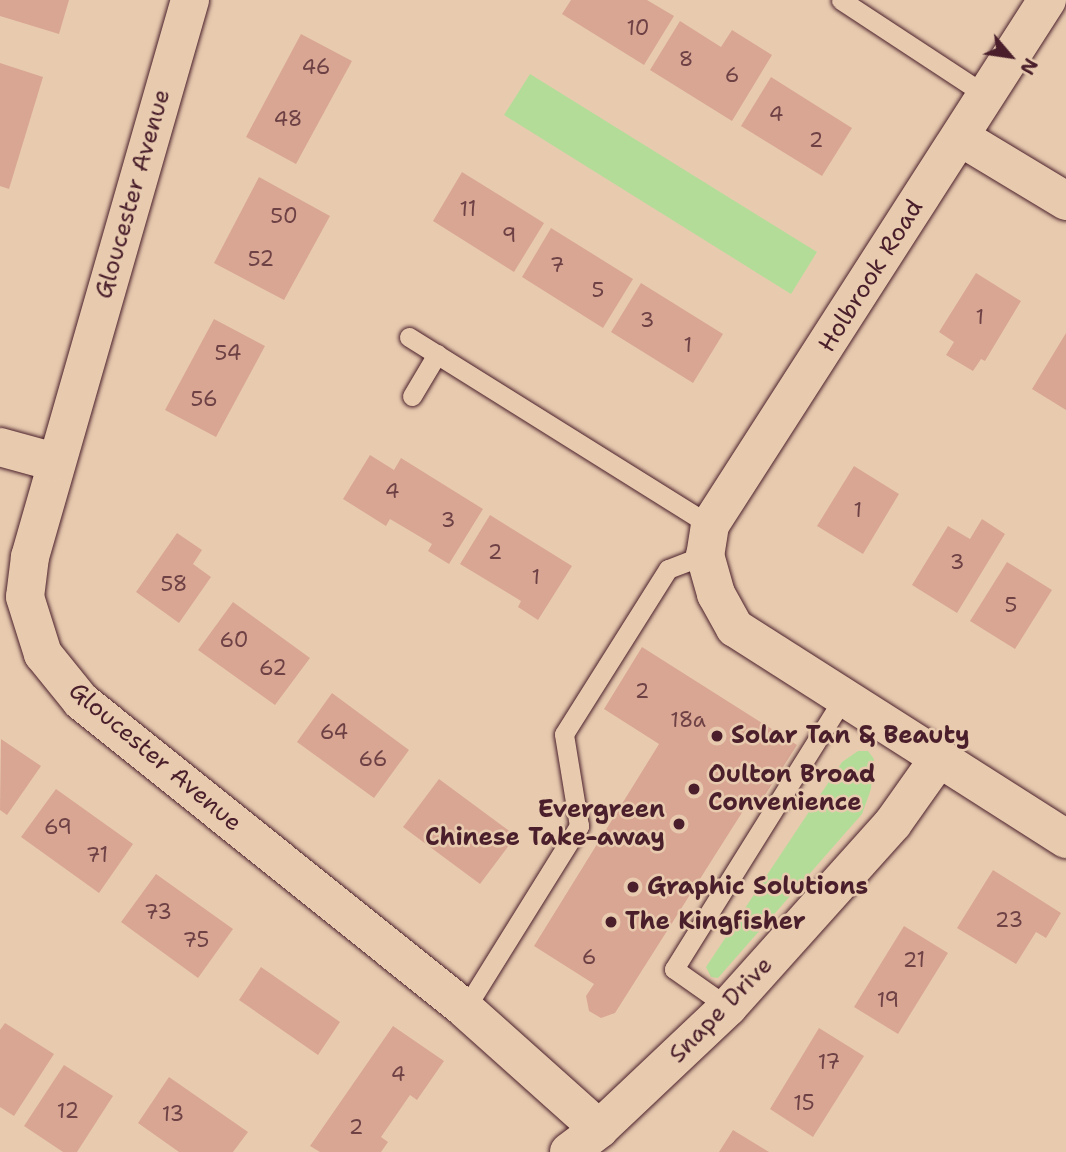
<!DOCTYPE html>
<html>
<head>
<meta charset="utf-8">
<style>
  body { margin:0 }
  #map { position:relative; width:1066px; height:1152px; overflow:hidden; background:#e8cbaf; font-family:"Shantell Sans",sans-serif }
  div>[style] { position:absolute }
  .green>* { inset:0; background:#b3dc98 }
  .building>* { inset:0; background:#d9a694 }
  .roads { filter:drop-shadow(0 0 2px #4a1f2b) drop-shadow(0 0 2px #4a1f2b) }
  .service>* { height:19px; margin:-9.5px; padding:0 9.5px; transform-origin:9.5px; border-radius:9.5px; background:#e8cbaf }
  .minor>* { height:38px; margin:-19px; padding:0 19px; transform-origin:19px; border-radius:19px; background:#e8cbaf }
  .dots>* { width:19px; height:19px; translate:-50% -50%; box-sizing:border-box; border:4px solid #e8cbaf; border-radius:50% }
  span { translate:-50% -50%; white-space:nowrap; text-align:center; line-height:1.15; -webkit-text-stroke:5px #e8cbaf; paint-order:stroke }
  .number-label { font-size:21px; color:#6e4145 }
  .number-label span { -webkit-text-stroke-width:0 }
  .street-label { font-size:24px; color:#4a1f2b }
  .poi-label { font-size:24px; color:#4a1f2b; font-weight:700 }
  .left { translate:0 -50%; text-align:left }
  .right { translate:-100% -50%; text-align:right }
  .north { position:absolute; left:975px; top:21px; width:70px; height:70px; -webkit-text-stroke:5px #e8cbaf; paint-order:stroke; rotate:119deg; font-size:19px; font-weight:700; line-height:28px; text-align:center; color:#4a1f2b }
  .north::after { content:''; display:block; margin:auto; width:24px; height:32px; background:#4a1f2b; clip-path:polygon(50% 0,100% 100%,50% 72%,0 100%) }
</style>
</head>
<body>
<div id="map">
  <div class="green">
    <div style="clip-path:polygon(530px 74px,817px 252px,791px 294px,504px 115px)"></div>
    <div style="clip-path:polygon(858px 751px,868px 751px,874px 759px,871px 789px,862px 814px,718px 978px,711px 977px,706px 967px,842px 762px)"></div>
  </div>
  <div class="building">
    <div style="clip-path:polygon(0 0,69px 0,59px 34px,0 16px)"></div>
    <div style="clip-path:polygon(571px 0,647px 0,674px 16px,644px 65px,562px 14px)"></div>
    <div style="clip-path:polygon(680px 21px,721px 47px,732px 30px,772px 55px,732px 121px,650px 70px)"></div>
    <div style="clip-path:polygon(301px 34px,352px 61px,296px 164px,246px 137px)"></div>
    <div style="clip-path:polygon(0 63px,43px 77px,9px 189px,0 186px)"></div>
    <div style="clip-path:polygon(771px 77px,852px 128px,822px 176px,741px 126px)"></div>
    <div style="clip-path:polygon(462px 172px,544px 223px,514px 272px,433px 221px)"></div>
    <div style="clip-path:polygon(259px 177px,330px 216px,284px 300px,214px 263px)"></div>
    <div style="clip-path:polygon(551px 228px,633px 279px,603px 328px,522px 277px)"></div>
    <div style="clip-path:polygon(976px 273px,1021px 301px,985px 361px,981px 359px,973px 371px,946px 355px,954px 342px,939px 332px)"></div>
    <div style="clip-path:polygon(641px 283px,723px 334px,693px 383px,611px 332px)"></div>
    <div style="clip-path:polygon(214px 319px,265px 346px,216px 437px,165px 410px)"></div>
    <div style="clip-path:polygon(1066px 333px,1066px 410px,1032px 389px)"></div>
    <div style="clip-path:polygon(370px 455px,394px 470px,401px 458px,483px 509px,449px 564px,428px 551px,432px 544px,412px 532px,390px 519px,386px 526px,343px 499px)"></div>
    <div style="clip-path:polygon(854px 466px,899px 494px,863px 554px,817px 526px)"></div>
    <div style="clip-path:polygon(490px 515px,572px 566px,538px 620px,518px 607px,521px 601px,460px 564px)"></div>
    <div style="clip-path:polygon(982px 519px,1005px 534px,957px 613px,912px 585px,948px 526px,970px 539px)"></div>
    <div style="clip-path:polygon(177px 533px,202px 550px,193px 564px,211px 577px,179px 623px,136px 592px)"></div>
    <div style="clip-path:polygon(1007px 562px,1052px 590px,1015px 649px,970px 621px)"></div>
    <div style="clip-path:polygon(233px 602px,310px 658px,275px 705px,198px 650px)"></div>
    <div style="clip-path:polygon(642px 647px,797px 745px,758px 806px,750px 800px,615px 1013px,601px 1018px,589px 1011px,586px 996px,594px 984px,534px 946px,659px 744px,604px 709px)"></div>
    <div style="clip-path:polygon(332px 693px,409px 750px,374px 798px,297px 742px)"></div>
    <div style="clip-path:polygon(1px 739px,41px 766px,7px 815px,0 810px)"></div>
    <div style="clip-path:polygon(439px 779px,516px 836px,480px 884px,403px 827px)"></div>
    <div style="clip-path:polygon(56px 789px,133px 844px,99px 893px,21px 837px)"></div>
    <div style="clip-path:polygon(993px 870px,1061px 913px,1046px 938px,1036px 932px,1016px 964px,957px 928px)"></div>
    <div style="clip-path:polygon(156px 874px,233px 929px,198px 978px,121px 922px)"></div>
    <div style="clip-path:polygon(904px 926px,948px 953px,898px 1034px,854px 1007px)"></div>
    <div style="clip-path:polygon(261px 967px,340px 1022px,318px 1055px,239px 1000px)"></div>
    <div style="clip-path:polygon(5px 1023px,54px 1054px,14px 1116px,0 1107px,0 1030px)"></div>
    <div style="clip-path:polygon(393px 1026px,444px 1061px,417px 1100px,410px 1095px,381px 1137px,388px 1142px,381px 1152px,320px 1152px,310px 1146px)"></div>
    <div style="clip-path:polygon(819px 1028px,864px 1056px,813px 1137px,770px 1109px)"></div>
    <div style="clip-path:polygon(64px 1065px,113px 1096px,77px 1152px,63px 1152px,24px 1126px)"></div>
    <div style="clip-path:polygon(169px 1077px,248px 1132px,233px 1152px,179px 1152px,138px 1123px)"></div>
    <div style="clip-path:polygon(733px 1130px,769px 1152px,719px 1152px)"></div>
  </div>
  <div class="roads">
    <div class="service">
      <div style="left:841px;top:0;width:175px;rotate:33.3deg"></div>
      <div style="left:409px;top:337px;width:355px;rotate:32deg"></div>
      <div style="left:412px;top:396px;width:49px;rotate:-59.2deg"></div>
      <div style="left:728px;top:1007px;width:66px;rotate:-144.9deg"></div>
      <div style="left:674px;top:969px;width:319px;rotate:-58deg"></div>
      <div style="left:465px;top:1009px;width:216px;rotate:-58.1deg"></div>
      <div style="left:579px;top:826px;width:93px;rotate:-99.3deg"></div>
      <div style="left:564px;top:734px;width:195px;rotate:-57.8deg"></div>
      <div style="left:668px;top:569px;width:40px;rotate:-21deg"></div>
    </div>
    <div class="minor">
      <div style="left:190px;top:0;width:580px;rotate:106.03deg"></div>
      <div style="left:30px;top:557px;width:40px;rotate:97.1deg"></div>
      <div style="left:25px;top:597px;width:60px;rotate:72.5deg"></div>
      <div style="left:43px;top:654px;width:60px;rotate:51deg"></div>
      <div style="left:81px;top:701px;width:492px;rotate:38.7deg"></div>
      <div style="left:465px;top:1009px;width:180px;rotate:41.8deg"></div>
      <div style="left:1047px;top:0;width:624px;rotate:122.7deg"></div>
      <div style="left:710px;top:525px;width:30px;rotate:99deg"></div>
      <div style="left:705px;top:555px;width:41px;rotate:74.2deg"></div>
      <div style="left:716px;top:594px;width:39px;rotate:61deg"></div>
      <div style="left:735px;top:628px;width:393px;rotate:32.5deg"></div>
      <div style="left:960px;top:137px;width:124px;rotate:31.1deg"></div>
      <div style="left:0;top:447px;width:57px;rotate:15.3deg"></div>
      <div style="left:569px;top:1152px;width:38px;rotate:-37deg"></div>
      <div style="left:599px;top:1129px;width:178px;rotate:-43.4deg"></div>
      <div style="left:728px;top:1007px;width:247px;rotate:-48.1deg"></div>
      <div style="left:893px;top:823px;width:80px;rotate:-54.7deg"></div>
    </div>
  </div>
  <div class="dots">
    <div style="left:717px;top:736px;background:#4a1f2b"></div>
    <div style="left:694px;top:789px;background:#4a1f2b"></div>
    <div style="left:679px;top:824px;background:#4a1f2b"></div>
    <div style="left:633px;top:887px;background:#4a1f2b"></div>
    <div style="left:611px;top:922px;background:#4a1f2b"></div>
  </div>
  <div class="number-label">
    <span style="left:638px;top:28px">10</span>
    <span style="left:686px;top:59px">8</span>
    <span style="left:316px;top:67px">46</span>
    <span style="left:732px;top:75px">6</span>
    <span style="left:776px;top:114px">4</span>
    <span style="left:288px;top:119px">48</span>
    <span style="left:816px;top:140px">2</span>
    <span style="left:468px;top:209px">11</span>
    <span style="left:284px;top:216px">50</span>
    <span style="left:509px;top:235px">9</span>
    <span style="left:261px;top:259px">52</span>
    <span style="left:557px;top:265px">7</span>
    <span style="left:598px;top:290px">5</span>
    <span style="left:980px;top:317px">1</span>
    <span style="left:647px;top:320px">3</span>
    <span style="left:688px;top:345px">1</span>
    <span style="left:228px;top:353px">54</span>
    <span style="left:204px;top:399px">56</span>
    <span style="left:392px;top:491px">4</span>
    <span style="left:858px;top:510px">1</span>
    <span style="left:448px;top:520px">3</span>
    <span style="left:495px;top:552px">2</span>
    <span style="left:957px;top:562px">3</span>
    <span style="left:536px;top:577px">1</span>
    <span style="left:174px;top:584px">58</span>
    <span style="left:1011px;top:605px">5</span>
    <span style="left:234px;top:640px">60</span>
    <span style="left:273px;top:668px">62</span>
    <span style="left:642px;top:691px">2</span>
    <span style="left:688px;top:720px">18a</span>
    <span style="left:334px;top:732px">64</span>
    <span style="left:373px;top:759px">66</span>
    <span style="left:58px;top:827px">69</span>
    <span style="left:97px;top:855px">71</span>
    <span style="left:158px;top:912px">73</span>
    <span style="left:1009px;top:920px">23</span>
    <span style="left:196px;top:940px">75</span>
    <span style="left:589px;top:957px">6</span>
    <span style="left:914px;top:960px">21</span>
    <span style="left:888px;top:1000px">19</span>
    <span style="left:829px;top:1062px">17</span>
    <span style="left:398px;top:1074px">4</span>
    <span style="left:804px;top:1103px">15</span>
    <span style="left:68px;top:1111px">12</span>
    <span style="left:173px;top:1114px">13</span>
    <span style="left:356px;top:1127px">2</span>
  </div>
  <div class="street-label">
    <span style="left:133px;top:194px;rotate:-74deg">Gloucester Avenue</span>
    <span style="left:871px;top:276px;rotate:-58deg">Holbrook Road</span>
    <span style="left:155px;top:757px;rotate:40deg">Gloucester Avenue</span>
    <span style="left:721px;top:1010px;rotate:-46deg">Snape Drive</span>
  </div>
  <div class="poi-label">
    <span class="left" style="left:731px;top:736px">Solar Tan &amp; Beauty</span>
    <span class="left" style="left:708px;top:789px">Oulton Broad<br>Convenience</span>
    <span class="right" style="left:665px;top:824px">Evergreen<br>Chinese Take-away</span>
    <span class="left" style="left:647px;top:887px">Graphic Solutions</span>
    <span class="left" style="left:625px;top:922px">The Kingfisher</span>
  </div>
  <div class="north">N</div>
</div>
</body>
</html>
